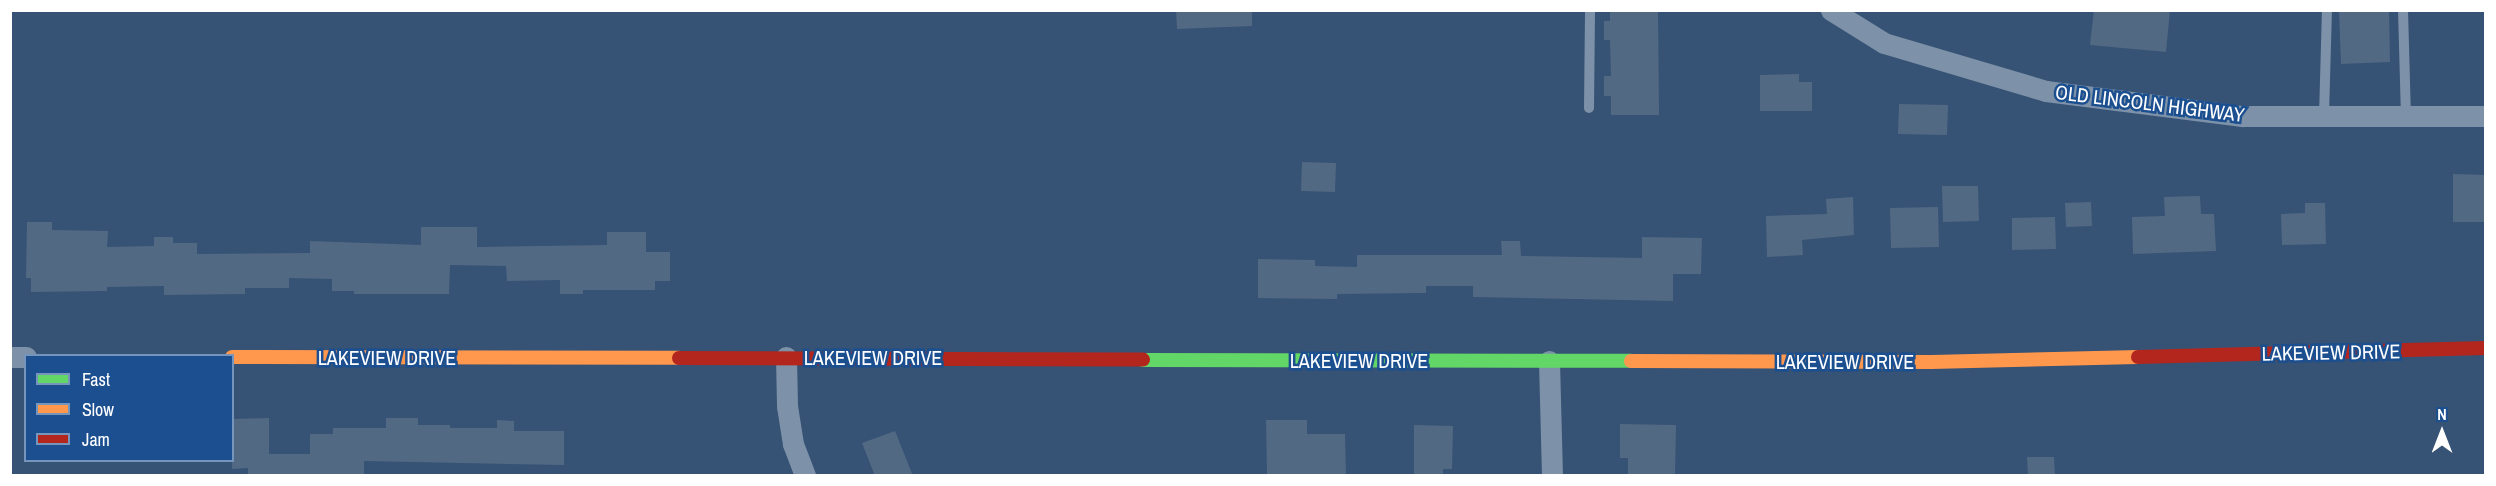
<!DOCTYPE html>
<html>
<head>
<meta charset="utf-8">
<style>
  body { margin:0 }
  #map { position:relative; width:2496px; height:486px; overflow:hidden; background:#365274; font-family:"Archivo Narrow",sans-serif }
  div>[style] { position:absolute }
  .building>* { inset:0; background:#526984 }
  .lane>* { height:10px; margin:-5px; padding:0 5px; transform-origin:5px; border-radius:5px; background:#7d92a8 }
  .street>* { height:21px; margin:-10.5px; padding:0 10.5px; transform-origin:10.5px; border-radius:10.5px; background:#7d92a8 }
  .fast>* { height:14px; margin:-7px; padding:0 7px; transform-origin:7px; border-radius:7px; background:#63d668 }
  .slow>* { height:14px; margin:-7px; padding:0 7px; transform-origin:7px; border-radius:7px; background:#ff974d }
  .jam>* { height:14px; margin:-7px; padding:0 7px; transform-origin:7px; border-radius:7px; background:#b3261e }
  span { translate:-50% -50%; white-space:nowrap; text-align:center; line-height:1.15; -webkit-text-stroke:5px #1b4f8f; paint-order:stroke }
  .street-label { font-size:20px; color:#fff }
  .frame { position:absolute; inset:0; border:12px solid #fff; pointer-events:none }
  .legend { position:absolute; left:24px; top:354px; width:210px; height:108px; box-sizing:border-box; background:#1b4f8f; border:2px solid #7695bc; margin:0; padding:8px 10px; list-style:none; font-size:18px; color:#fff }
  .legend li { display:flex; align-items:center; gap:12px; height:30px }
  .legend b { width:30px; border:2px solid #7695bc }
  .north { position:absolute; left:2412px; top:402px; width:60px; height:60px; -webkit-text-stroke:4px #1b4f8f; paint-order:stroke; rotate:0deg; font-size:16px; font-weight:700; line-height:24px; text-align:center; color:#fff }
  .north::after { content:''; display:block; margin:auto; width:21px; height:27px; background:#fff; clip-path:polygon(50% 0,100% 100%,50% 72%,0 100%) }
</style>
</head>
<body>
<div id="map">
  <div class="building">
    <div style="clip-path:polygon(1176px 10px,1252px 10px,1252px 26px,1177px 29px)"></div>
    <div style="clip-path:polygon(1610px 10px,1658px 10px,1659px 115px,1611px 115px,1611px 96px,1604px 96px,1604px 76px,1611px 76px,1610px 40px,1604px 40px,1604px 21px,1610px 21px)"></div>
    <div style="clip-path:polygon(2094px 10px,2170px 10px,2166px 52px,2090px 45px)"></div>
    <div style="clip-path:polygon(2339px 10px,2389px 10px,2390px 62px,2341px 64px)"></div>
    <div style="clip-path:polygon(1799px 74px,1799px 82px,1812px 82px,1812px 111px,1760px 111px,1760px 75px)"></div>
    <div style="clip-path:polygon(1899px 104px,1948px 105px,1947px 135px,1898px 134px)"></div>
    <div style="clip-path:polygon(1302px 162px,1336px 163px,1335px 192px,1301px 191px)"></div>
    <div style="clip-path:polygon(2453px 174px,2486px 175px,2486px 222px,2453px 222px)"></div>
    <div style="clip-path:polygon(1942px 186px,1978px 186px,1979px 221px,1943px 222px)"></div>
    <div style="clip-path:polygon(2200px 196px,2201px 214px,2214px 214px,2216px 251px,2133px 254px,2132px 217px,2165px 216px,2164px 197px)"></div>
    <div style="clip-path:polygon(1853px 197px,1854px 235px,1802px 240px,1803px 255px,1767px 257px,1766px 216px,1827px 214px,1826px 199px)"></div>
    <div style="clip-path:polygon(2091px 202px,2092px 226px,2066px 227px,2065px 203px)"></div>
    <div style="clip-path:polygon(2305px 203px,2325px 203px,2326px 244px,2282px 245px,2281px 214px,2305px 213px)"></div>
    <div style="clip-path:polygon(1938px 207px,1939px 247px,1891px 248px,1890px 208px)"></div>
    <div style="clip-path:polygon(2055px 217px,2056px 249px,2012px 250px,2012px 218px)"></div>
    <div style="clip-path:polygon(27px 222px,52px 222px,52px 230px,108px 231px,107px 247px,154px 246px,154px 237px,173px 237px,173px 243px,197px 243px,197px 254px,310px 253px,310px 241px,421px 245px,421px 227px,477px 227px,477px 247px,607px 245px,607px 232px,646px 232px,646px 252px,670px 252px,670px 281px,655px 281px,655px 290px,583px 290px,583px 294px,560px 294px,560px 280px,507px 281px,506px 266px,450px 265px,449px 294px,354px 294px,354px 291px,332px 291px,332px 279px,289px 278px,289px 288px,245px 288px,245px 294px,164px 295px,164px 286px,107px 287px,107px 291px,31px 292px,31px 278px,26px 278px)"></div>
    <div style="clip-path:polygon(1642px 237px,1702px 238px,1701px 274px,1673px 274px,1673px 301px,1473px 297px,1473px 286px,1426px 286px,1426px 293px,1337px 294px,1337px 299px,1258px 298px,1258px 259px,1315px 260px,1315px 266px,1357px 267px,1357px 255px,1502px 255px,1501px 241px,1520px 241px,1521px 256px,1642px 258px)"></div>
    <div style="clip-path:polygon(269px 418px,269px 454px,310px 454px,310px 434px,333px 434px,333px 428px,386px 428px,386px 418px,418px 418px,418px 425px,450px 425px,450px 428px,497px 428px,497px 420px,514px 421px,514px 431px,564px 431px,564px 465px,364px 461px,364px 476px,248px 476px,248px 468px,232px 469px,233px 419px)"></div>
    <div style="clip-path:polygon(1266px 420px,1307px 420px,1307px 434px,1345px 434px,1346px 476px,1267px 476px)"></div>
    <div style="clip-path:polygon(1620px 424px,1676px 425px,1675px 476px,1628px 476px,1628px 458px,1620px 458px)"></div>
    <div style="clip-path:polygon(1414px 425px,1453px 426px,1452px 469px,1443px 469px,1443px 476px,1414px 476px)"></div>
    <div style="clip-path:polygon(895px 431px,913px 476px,875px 476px,862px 443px)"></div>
    <div style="clip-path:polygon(2027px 457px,2054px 457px,2055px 476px,2028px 476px)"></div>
  </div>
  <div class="lane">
    <div style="left:2403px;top:10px;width:106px;rotate:88.4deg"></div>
    <div style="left:1589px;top:108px;width:98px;rotate:-89.4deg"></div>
    <div style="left:2324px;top:116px;width:106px;rotate:-88.4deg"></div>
  </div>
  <div class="street">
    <div style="left:1831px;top:10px;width:62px;rotate:31.9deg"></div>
    <div style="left:1884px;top:43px;width:169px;rotate:16.5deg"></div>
    <div style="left:2046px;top:91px;width:198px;rotate:7.3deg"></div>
    <div style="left:2242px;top:116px;width:244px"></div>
    <div style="left:10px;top:357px;width:16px"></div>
    <div style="left:786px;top:357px;width:49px;rotate:88.8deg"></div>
    <div style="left:787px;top:406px;width:38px;rotate:81deg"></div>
    <div style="left:793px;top:444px;width:34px;rotate:69deg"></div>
    <div style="left:1549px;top:361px;width:115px;rotate:88.5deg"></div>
  </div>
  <div class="fast">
    <div style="left:1143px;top:360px;width:488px;rotate:0.1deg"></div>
  </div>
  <div class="slow">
    <div style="left:232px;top:357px;width:447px;rotate:0.1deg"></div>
    <div style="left:1631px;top:361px;width:300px;rotate:0.2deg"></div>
    <div style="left:1931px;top:362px;width:207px;rotate:-1.4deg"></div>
  </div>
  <div class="jam">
    <div style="left:2138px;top:357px;width:348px;rotate:-1.5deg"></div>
    <div style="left:679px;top:358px;width:464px;rotate:0.2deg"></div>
  </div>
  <div class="street-label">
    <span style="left:2150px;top:103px;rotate:7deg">OLD LINCOLN HIGHWAY</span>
    <span style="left:2331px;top:352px;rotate:-1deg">LAKEVIEW DRIVE</span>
    <span style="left:387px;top:357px">LAKEVIEW DRIVE</span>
    <span style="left:873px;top:357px">LAKEVIEW DRIVE</span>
    <span style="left:1359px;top:360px">LAKEVIEW DRIVE</span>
    <span style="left:1845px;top:361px">LAKEVIEW DRIVE</span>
  </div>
  <div class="frame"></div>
  <ul class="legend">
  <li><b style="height:8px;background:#63d668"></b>Fast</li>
  <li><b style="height:8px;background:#ff974d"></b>Slow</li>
  <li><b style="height:8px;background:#b3261e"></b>Jam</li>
  </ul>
  <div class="north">N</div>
</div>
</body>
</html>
